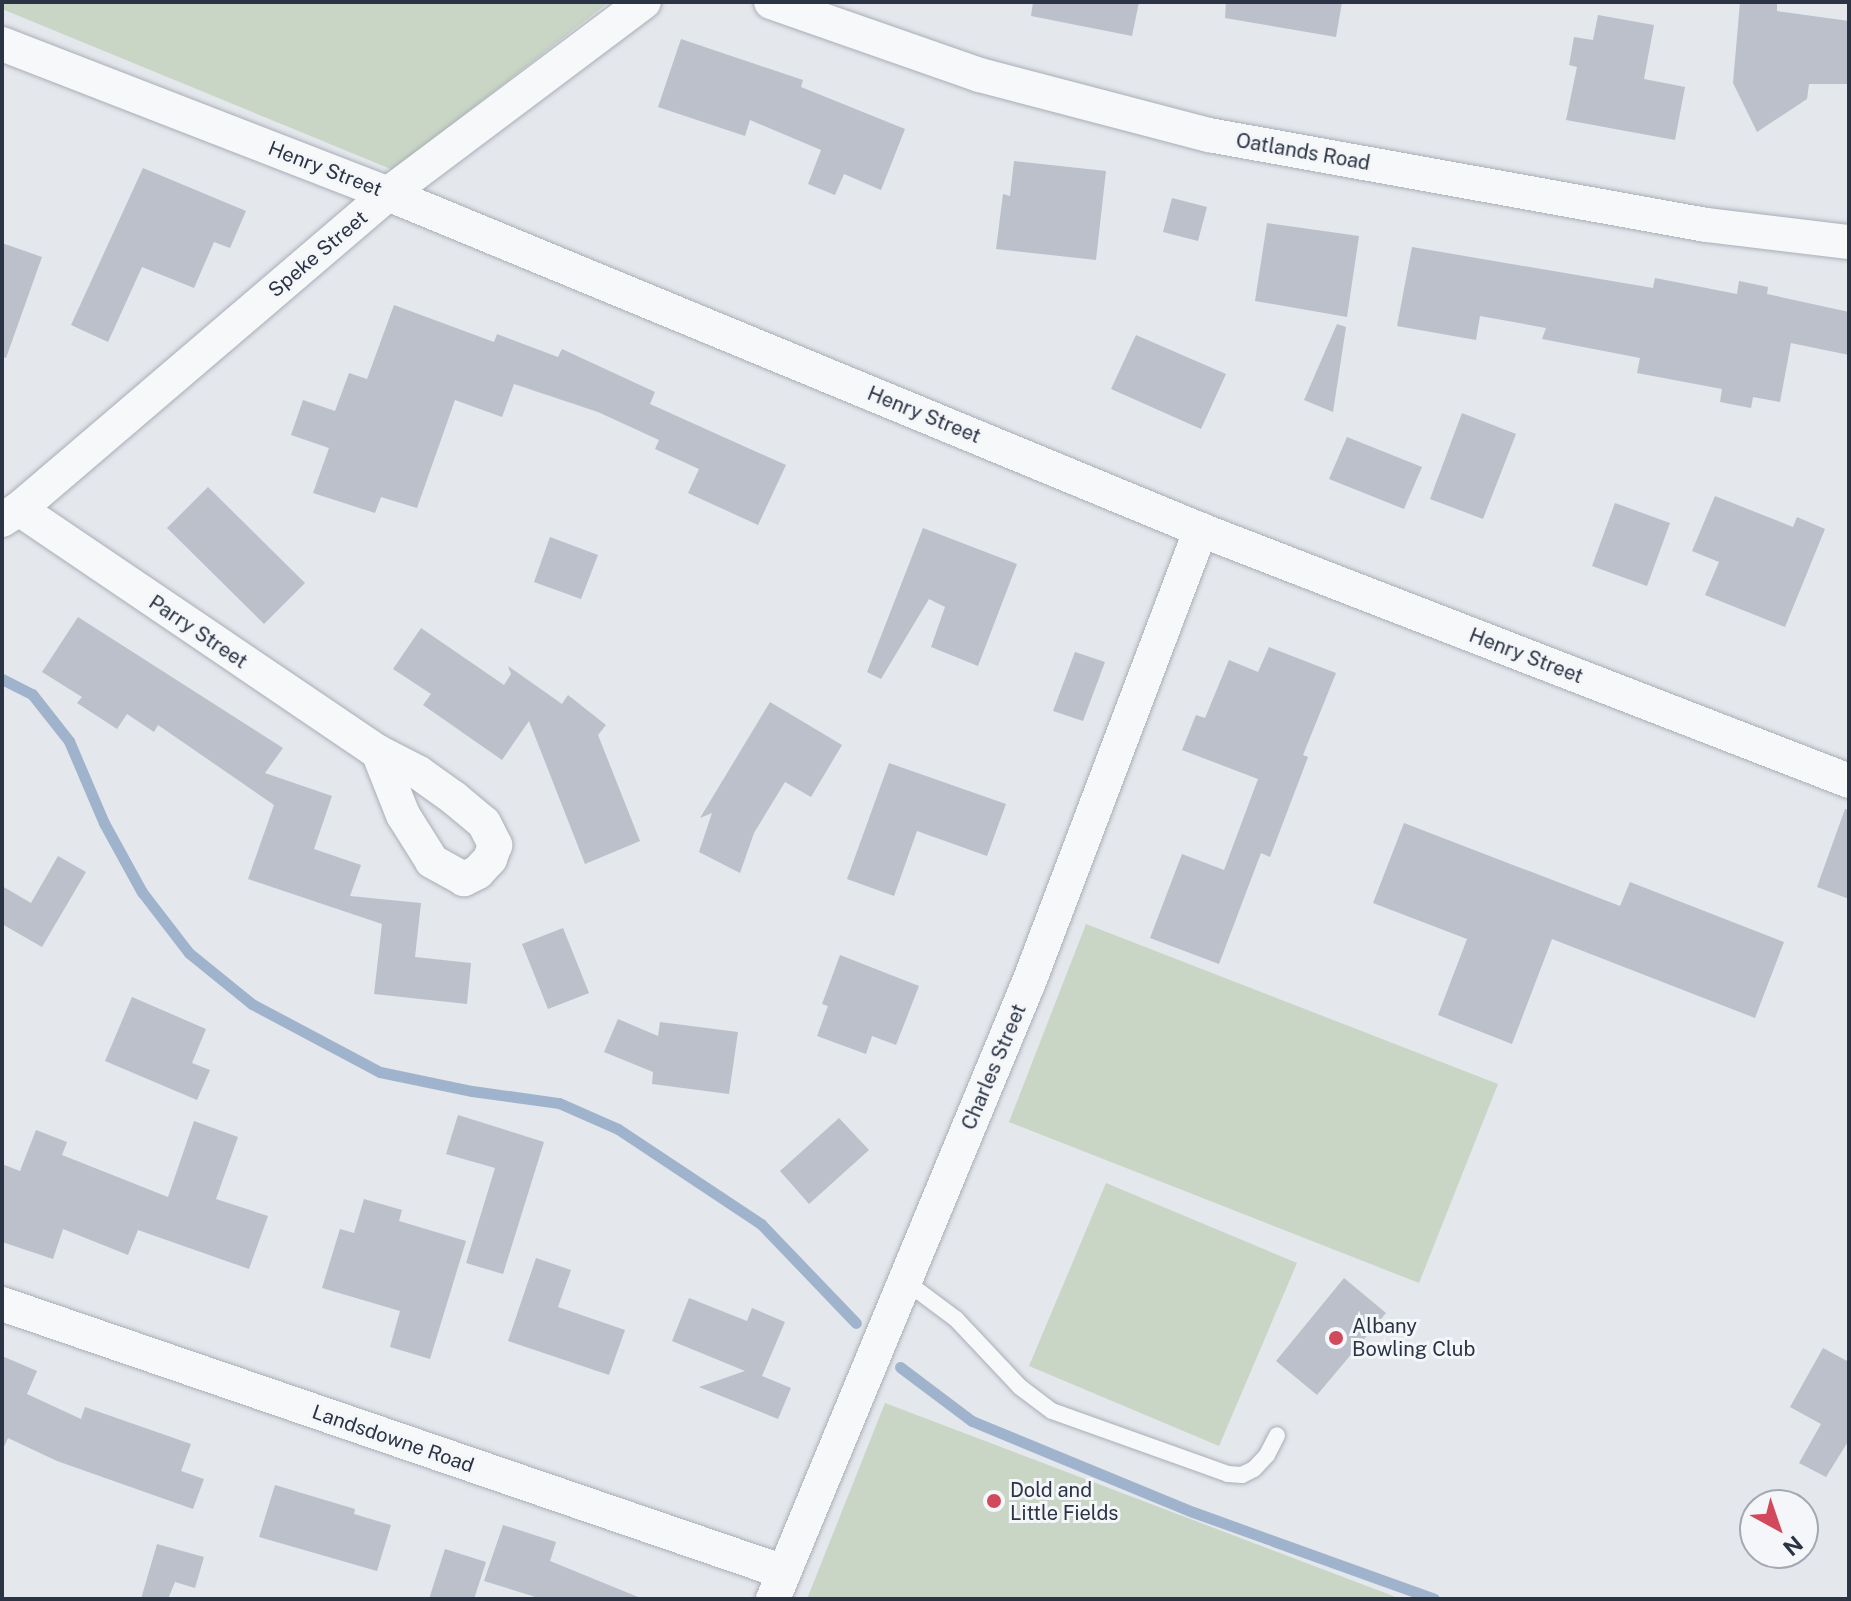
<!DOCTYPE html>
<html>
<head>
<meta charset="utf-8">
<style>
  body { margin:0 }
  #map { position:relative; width:1851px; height:1601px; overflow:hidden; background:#e4e7ec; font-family:"Public Sans",sans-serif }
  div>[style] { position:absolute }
  .green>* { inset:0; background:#c9d6c5 }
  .stream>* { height:11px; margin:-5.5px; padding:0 5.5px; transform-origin:5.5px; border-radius:5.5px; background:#9fb4cc }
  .building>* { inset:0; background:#bbc0ca }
  .roads { filter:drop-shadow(0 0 2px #a9aeb7) drop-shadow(0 0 2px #a9aeb7) }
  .service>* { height:16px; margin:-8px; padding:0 8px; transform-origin:8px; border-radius:8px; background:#f7f8fa }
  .minor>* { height:34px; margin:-17px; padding:0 17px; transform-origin:17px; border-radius:17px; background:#f7f8fa }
  .dots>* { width:22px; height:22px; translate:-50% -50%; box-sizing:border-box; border:4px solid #f4f6f9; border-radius:50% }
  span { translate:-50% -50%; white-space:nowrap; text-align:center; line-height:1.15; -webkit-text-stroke:6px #f4f6f9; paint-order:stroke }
  .street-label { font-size:20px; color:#2b3445 }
  .poi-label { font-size:20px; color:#2b3445 }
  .left { translate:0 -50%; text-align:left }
  .frame { position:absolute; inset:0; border:4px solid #2b3445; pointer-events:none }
  .north { position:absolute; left:1739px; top:1489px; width:80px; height:80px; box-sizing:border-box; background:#f4f6f9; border:2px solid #a4a8b1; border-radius:50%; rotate:140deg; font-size:22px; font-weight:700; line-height:32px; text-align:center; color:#2b3445 }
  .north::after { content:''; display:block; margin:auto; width:28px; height:36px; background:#d1495b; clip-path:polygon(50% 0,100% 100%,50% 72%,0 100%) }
</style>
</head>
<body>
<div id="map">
  <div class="green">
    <div style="clip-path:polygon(2px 2px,609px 2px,393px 170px,2px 9px)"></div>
    <div style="clip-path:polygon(1086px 924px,1498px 1084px,1419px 1283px,1009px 1122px)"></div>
    <div style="clip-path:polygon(1106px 1183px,1297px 1263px,1219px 1446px,1029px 1366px)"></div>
    <div style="clip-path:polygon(885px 1403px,1401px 1599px,807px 1599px)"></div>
  </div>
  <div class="stream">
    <div style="left:2px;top:679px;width:34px;rotate:27deg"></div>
    <div style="left:32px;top:694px;width:60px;rotate:51.8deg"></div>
    <div style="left:69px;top:741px;width:89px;rotate:66.9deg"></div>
    <div style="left:104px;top:823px;width:79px;rotate:61.2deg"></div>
    <div style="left:142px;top:892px;width:77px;rotate:52.4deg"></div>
    <div style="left:189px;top:953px;width:81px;rotate:39deg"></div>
    <div style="left:252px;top:1004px;width:145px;rotate:28deg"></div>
    <div style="left:380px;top:1072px;width:94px;rotate:11.7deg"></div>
    <div style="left:472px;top:1091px;width:88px;rotate:7.9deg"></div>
    <div style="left:559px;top:1103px;width:64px;rotate:23.8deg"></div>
    <div style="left:618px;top:1129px;width:172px;rotate:33.6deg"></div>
    <div style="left:761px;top:1224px;width:137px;rotate:46.2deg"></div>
    <div style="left:900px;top:1367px;width:90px;rotate:36.9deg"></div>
    <div style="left:972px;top:1421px;width:239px;rotate:22.4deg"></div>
    <div style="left:1193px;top:1512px;width:256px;rotate:19.8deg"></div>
  </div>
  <div class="building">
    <div style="clip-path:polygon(1033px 2px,1139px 2px,1132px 36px,1031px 16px)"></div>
    <div style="clip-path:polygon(1226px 2px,1342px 2px,1336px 37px,1225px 18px)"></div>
    <div style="clip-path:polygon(1740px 2px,1777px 4px,1777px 11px,1849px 21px,1849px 84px,1809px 84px,1807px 99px,1757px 132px,1733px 83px)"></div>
    <div style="clip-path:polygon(1598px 15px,1654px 25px,1644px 79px,1685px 87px,1675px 140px,1566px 120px,1577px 67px,1569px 65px,1574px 37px,1593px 40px)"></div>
    <div style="clip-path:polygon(681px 39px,803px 80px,801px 87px,905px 129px,881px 190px,844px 174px,835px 195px,808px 184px,821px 150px,750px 120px,745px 136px,658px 107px)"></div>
    <div style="clip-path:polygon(1014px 161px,1106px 171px,1096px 260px,996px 249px,1003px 194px,1010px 196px)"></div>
    <div style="clip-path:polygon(143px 168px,246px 211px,230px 248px,214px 242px,194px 288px,142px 267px,108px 342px,71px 325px)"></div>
    <div style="clip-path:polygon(1172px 198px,1207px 207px,1198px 241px,1163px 232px)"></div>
    <div style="clip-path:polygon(1267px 223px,1359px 236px,1347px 317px,1255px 301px)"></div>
    <div style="clip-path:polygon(2px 243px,42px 257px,6px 358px,2px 357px)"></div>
    <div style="clip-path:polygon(1412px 247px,1653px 288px,1655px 278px,1737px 294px,1739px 281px,1768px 287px,1767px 294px,1849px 312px,1849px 355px,1791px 343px,1780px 402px,1753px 397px,1751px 408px,1720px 402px,1722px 389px,1637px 373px,1640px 358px,1542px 339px,1546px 328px,1480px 316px,1476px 340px,1397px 326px)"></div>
    <div style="clip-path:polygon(394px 305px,494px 342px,497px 334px,558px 357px,562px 349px,655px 392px,650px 404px,786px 465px,758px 525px,688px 493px,699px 469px,655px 449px,659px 440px,598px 412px,514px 384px,502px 417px,455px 400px,417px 508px,381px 497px,375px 513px,313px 493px,329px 448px,291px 435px,303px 400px,335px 411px,349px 373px,367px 379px)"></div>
    <div style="clip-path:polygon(1337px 324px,1346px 327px,1333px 412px,1304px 400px)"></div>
    <div style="clip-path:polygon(1136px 335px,1226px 374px,1201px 429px,1111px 389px)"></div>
    <div style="clip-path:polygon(1462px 413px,1516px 434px,1483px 519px,1430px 499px)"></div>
    <div style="clip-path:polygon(1347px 437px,1422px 467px,1404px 509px,1329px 479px)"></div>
    <div style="clip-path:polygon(208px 487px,305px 583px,264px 624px,167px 528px)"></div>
    <div style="clip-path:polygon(1715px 496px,1793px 527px,1797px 517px,1825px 529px,1785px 627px,1705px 595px,1719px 562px,1692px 551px)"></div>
    <div style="clip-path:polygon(1615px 503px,1670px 523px,1647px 586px,1592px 566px)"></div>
    <div style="clip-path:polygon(923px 528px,1017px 564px,978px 666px,931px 647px,945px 607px,929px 599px,881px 679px,867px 672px)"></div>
    <div style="clip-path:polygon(550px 537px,598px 555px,581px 599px,534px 582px)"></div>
    <div style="clip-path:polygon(78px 617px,283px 748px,265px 773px,332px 796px,314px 849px,361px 865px,350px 896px,421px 903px,415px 957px,471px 963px,467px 1004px,374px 994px,382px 924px,248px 879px,274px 805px,158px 725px,154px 732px,127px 714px,117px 729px,77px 703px,82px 697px,42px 672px)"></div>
    <div style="clip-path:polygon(421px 628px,504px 685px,511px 674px,508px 666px,562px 704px,568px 695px,606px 725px,598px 735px,640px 841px,585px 864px,529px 721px,502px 760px,423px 705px,431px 694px,393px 669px)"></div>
    <div style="clip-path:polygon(1269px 647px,1336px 673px,1303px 755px,1308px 757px,1270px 857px,1261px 853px,1219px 964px,1150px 938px,1182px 854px,1224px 870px,1258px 779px,1182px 750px,1196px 715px,1205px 718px,1229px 660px,1258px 672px)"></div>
    <div style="clip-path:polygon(1075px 652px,1105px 662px,1083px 721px,1053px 711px)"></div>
    <div style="clip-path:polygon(770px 702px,842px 745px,811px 797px,785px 782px,754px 833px,740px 873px,699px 852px,712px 813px,700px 818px)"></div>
    <div style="clip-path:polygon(889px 763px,1006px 804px,987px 856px,917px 831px,894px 896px,847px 879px)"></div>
    <div style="clip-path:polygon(1845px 809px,1849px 810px,1849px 899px,1817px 887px)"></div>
    <div style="clip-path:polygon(1404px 823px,1620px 906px,1630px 882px,1784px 942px,1755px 1018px,1552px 939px,1512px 1044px,1438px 1015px,1467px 939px,1373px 903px)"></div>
    <div style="clip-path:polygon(58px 856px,86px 872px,42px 947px,2px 924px,2px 886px,31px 903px)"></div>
    <div style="clip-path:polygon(563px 928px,589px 993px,548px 1009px,522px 944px)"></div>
    <div style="clip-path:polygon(840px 955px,919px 986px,896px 1045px,872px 1036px,866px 1054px,817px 1036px,828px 1006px,822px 1004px)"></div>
    <div style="clip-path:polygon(132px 997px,206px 1029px,192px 1063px,210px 1070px,197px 1100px,105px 1061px)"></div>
    <div style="clip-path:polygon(618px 1019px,658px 1036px,660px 1022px,738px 1032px,729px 1094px,652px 1084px,653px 1072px,604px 1052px)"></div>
    <div style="clip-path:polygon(458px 1115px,544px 1142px,503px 1274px,466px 1263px,495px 1168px,446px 1154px)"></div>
    <div style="clip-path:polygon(839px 1118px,869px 1150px,809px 1204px,780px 1171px)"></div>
    <div style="clip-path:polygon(194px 1121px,238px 1137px,216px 1199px,268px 1216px,249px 1269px,138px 1230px,128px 1255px,63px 1229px,53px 1259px,2px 1242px,2px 1164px,20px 1171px,36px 1130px,67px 1142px,62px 1155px,168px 1197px)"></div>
    <div style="clip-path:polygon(364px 1199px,402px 1210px,399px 1221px,466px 1241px,430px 1359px,390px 1347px,400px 1311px,322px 1288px,340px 1229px,354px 1233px)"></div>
    <div style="clip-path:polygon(536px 1258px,571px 1270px,558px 1307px,625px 1330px,609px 1375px,508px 1341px)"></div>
    <div style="clip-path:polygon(1344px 1278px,1386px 1313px,1317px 1395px,1276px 1361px)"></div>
    <div style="clip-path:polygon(689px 1298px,747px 1321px,752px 1308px,785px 1322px,762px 1376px,791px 1388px,778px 1419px,699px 1387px,745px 1371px,672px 1341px)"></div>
    <div style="clip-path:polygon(1823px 1348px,1849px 1362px,1849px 1440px,1826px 1477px,1799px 1463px,1821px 1424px,1790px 1407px)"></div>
    <div style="clip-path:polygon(2px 1356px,37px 1371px,27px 1394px,81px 1419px,85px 1407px,191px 1444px,181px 1471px,204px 1479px,193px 1509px,57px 1461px,8px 1438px,2px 1451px)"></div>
    <div style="clip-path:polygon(275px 1485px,355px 1509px,354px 1514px,391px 1525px,377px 1571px,259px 1537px)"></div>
    <div style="clip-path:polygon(503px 1525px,556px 1542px,550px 1561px,643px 1599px,542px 1599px,484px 1581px)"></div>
    <div style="clip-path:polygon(157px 1544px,204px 1557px,195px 1588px,175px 1582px,168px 1599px,141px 1599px)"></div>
    <div style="clip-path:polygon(445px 1549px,486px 1562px,474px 1599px,429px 1599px)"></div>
  </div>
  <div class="roads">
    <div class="service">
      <div style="left:905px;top:1281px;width:64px;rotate:36.7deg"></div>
      <div style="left:956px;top:1319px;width:93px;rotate:46.7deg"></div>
      <div style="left:1020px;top:1387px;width:40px;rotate:37deg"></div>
      <div style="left:1052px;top:1411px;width:187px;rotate:19.7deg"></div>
      <div style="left:1228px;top:1474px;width:14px;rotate:4deg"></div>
      <div style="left:1242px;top:1475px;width:13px;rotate:-27deg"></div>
      <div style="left:1254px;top:1469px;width:19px;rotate:-47deg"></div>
      <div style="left:1267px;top:1455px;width:22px;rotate:-63deg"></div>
    </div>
    <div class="minor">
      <div style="left:771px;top:2px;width:221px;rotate:19.3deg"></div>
      <div style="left:980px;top:75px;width:237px;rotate:14.7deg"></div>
      <div style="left:1209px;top:135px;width:505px;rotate:10.26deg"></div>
      <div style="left:1706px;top:225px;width:144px;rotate:6.8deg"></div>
      <div style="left:2px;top:44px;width:414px;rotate:21.2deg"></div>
      <div style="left:388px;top:194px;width:880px;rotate:22.45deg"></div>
      <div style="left:1201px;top:530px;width:695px;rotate:21.17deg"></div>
      <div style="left:19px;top:509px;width:434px;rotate:34.1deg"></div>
      <div style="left:378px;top:752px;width:46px;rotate:27.1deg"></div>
      <div style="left:419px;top:773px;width:43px;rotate:35.5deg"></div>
      <div style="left:454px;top:798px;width:39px;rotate:40deg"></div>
      <div style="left:484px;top:823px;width:25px;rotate:63deg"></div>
      <div style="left:495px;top:845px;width:15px;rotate:110deg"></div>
      <div style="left:490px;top:859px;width:18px;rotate:133deg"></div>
      <div style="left:478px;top:872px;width:16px;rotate:153deg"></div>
      <div style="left:464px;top:879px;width:37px;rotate:-151deg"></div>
      <div style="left:432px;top:861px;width:54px;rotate:-122.2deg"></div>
      <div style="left:403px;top:815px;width:68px;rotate:-111.6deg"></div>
      <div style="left:2px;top:520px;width:20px;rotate:-33deg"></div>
      <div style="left:19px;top:509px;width:485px;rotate:-40.5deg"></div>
      <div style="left:388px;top:194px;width:320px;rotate:-36.9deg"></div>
      <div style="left:2px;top:1304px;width:827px;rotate:18.92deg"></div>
      <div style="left:773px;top:1599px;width:668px;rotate:-67.47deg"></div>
      <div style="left:1029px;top:982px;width:484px;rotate:-69.2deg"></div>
    </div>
  </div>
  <div class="dots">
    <div style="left:1336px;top:1338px;background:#d1495b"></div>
    <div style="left:994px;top:1501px;background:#d1495b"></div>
  </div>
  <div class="street-label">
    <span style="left:1303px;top:152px;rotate:10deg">Oatlands Road</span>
    <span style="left:325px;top:169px;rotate:21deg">Henry Street</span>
    <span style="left:318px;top:254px;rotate:-40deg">Speke Street</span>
    <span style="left:924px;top:415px;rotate:22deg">Henry Street</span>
    <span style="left:198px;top:632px;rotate:34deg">Parry Street</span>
    <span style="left:1526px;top:656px;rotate:21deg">Henry Street</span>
    <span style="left:994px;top:1067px;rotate:-67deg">Charles Street</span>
    <span style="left:393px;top:1439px;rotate:19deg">Landsdowne Road</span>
  </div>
  <div class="poi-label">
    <span class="left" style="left:1352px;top:1338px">Albany<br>Bowling Club</span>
    <span class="left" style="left:1010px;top:1502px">Dold and<br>Little Fields</span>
  </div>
  <div class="frame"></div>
  <div class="north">N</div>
</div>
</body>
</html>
